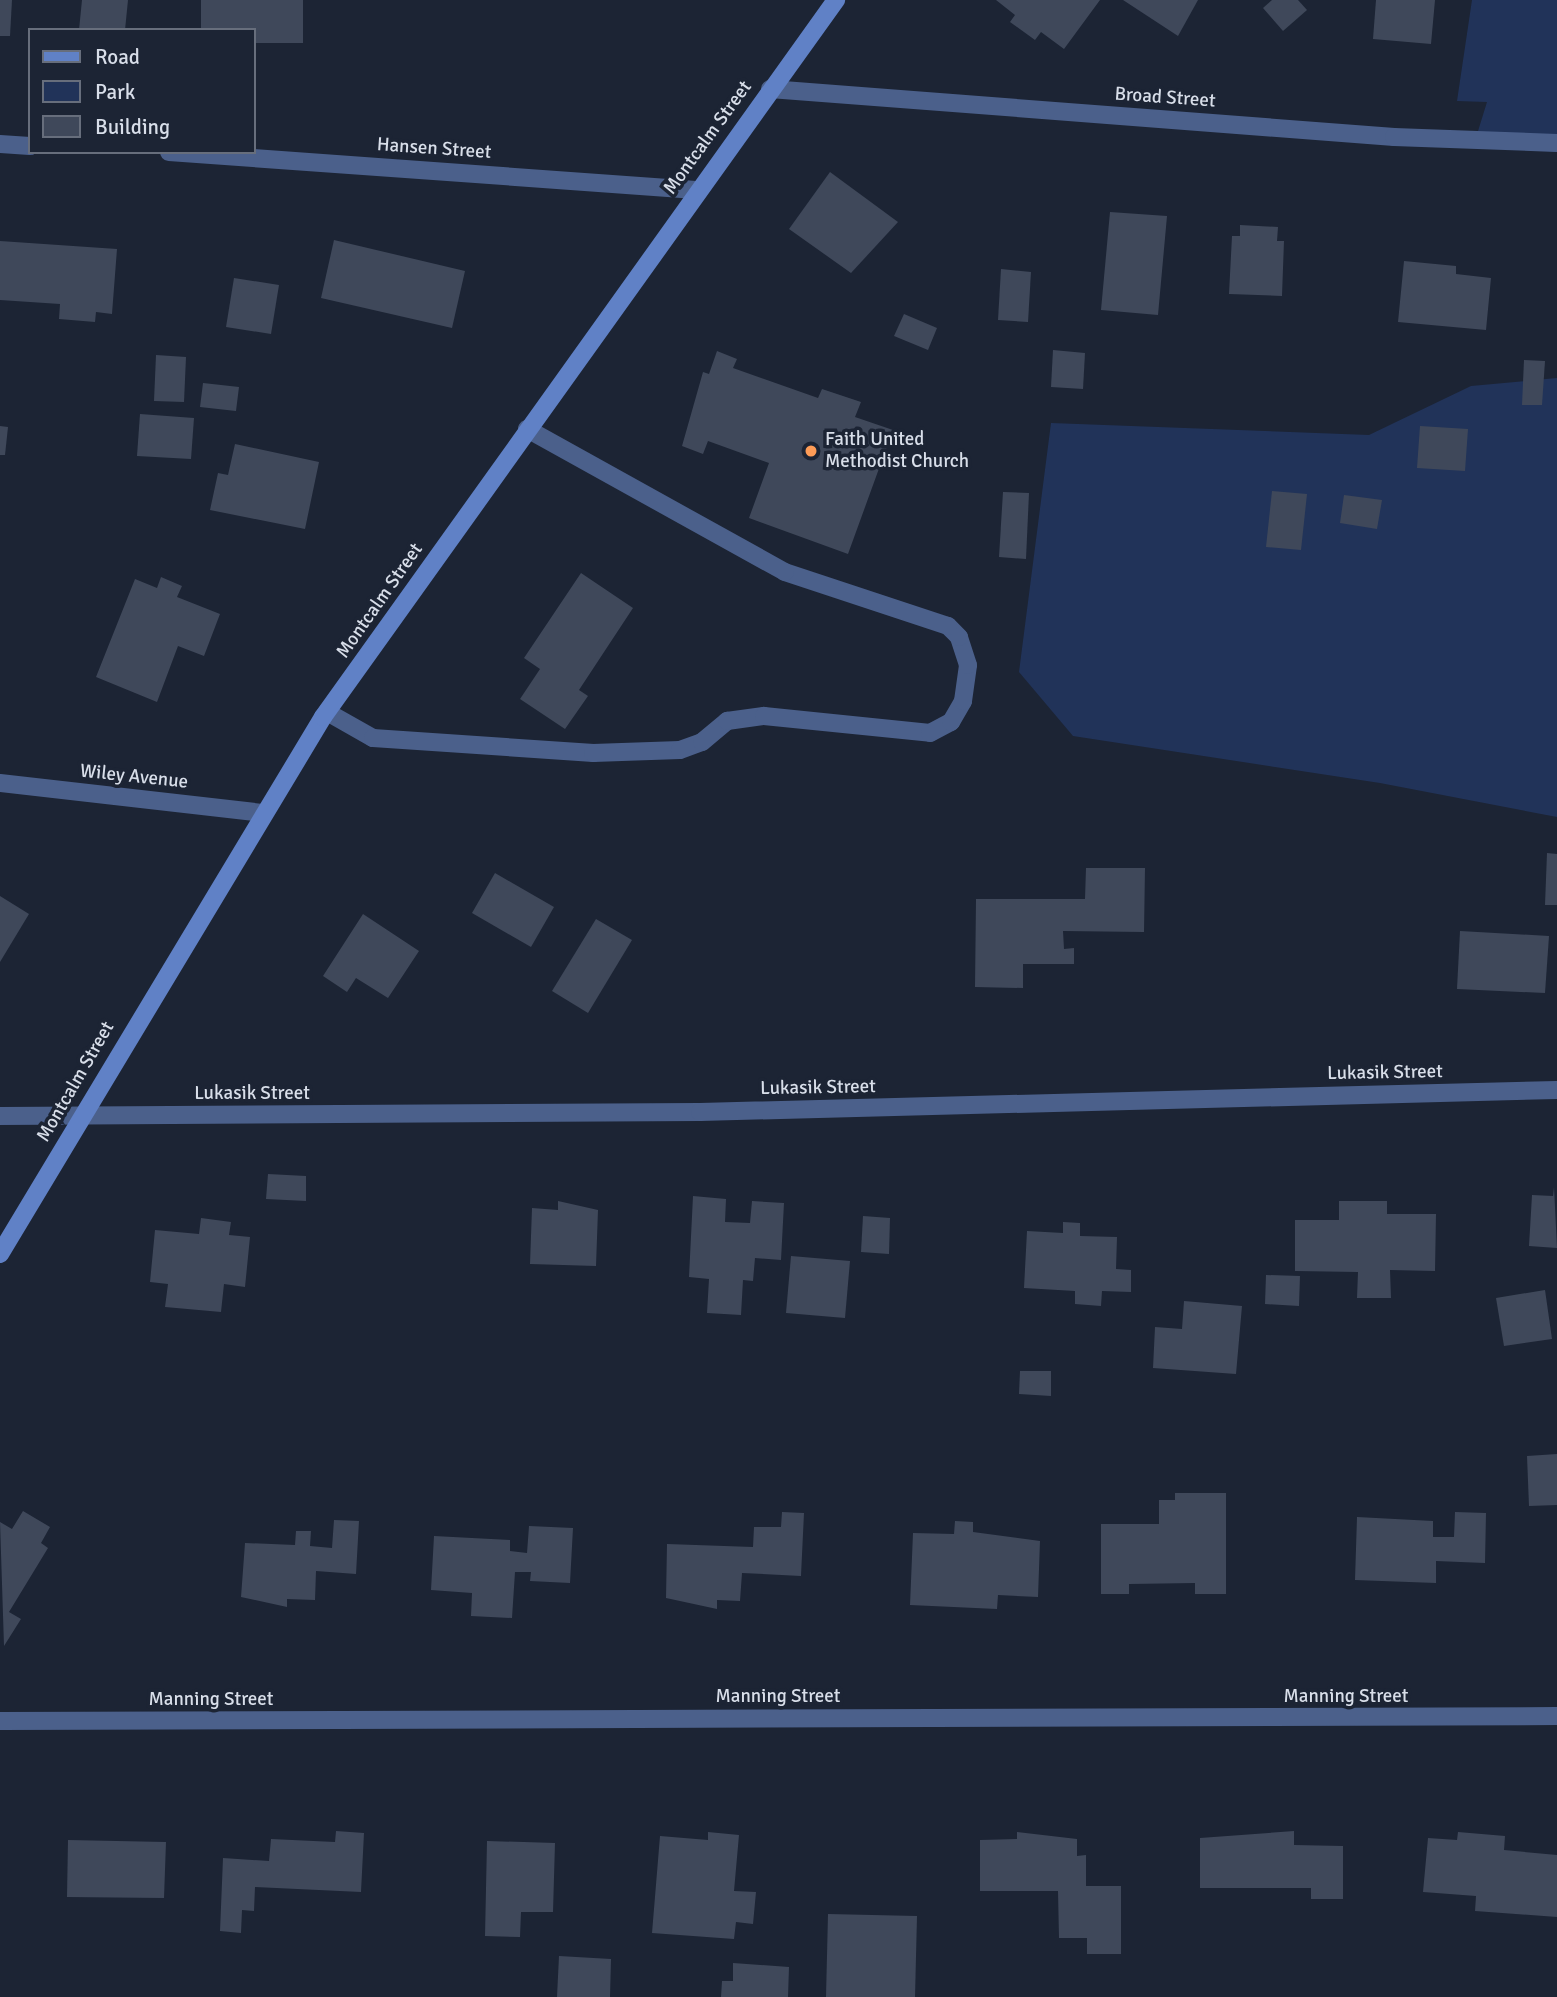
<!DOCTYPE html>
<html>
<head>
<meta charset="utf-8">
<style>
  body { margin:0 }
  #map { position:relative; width:1557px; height:1997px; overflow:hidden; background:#1c2434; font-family:Signika,sans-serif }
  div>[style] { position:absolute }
  .green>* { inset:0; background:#213359 }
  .building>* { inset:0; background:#3f485a }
  .service>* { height:18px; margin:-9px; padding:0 9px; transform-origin:9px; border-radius:9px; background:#4b608b }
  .minor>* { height:18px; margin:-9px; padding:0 9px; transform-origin:9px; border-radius:9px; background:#4b608b }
  .secondary>* { height:18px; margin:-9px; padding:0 9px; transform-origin:9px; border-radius:9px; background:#6081c6 }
  .dots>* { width:19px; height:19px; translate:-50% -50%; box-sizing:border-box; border:4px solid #1c2434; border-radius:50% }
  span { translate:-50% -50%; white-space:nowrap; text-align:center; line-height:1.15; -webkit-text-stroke:7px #1c2434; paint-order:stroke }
  .street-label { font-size:19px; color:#d8dee9 }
  .poi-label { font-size:19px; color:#d8dee9 }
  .left { translate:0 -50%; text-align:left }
  .legend { position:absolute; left:28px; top:28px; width:228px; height:126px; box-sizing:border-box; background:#1c2434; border:2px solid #676e7c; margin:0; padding:9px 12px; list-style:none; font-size:21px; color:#d8dee9 }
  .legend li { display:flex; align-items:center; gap:14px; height:35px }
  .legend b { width:35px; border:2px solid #676e7c }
</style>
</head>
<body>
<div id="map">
  <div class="green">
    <div style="clip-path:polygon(1472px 0,1557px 0,1557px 152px,1474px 144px,1487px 102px,1457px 101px)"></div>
    <div style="clip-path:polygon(1557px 378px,1557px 817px,1380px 783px,1073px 736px,1019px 672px,1051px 423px,1369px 435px,1471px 386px)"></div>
  </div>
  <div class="building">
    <div style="clip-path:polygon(0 0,12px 0,10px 36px,0 36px)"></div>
    <div style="clip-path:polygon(82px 0,128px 0,125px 30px,79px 30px)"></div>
    <div style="clip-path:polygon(201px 0,303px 0,303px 43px,254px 43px,254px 30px,201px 30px)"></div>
    <div style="clip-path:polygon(996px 0,1100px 0,1064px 49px,1041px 32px,1035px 40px,1010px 22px,1015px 15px)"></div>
    <div style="clip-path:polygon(1123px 0,1198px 0,1178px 36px)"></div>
    <div style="clip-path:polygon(1272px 0,1298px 0,1307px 10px,1283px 31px,1263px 8px)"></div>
    <div style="clip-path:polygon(1376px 0,1435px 0,1431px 44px,1373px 39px)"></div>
    <div style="clip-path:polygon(830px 172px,898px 222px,851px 273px,789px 229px)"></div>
    <div style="clip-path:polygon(1110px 212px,1167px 216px,1158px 315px,1101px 310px)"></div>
    <div style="clip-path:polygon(1240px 225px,1278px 227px,1277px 241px,1284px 241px,1282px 296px,1229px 294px,1232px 236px,1240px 236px)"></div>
    <div style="clip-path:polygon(334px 240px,465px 271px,452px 328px,321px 298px)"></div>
    <div style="clip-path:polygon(0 241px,117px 249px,112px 314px,96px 312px,95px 322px,59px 319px,60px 304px,0 300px)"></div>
    <div style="clip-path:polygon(1404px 261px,1456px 266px,1456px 274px,1491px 278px,1486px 330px,1398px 322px)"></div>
    <div style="clip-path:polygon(1001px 269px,1031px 272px,1028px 322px,998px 320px)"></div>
    <div style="clip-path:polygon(234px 278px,279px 285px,271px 334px,226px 327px)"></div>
    <div style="clip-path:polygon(904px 314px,937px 328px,928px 350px,894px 336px)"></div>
    <div style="clip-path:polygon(1053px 350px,1085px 353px,1083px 389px,1051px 387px)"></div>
    <div style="clip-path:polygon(717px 351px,737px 359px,733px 368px,818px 398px,822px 389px,861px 402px,855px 417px,893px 430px,848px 554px,749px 518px,769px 463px,708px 441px,703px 454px,682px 446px,703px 372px,709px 374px)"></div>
    <div style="clip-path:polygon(156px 355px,186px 357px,184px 402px,154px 401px)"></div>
    <div style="clip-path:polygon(1524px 360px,1545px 361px,1542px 405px,1522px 405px)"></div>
    <div style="clip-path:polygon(203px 383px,239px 387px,236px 411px,200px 407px)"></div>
    <div style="clip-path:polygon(140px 414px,194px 418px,191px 459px,137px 456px)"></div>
    <div style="clip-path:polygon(0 426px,8px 427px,5px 455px,0 455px)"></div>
    <div style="clip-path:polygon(1420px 426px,1468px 429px,1465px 471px,1417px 468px)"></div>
    <div style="clip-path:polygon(235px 444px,319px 462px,305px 529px,210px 510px,218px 473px,228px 475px)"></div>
    <div style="clip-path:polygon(1272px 491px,1307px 494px,1301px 550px,1266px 547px)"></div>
    <div style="clip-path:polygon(1003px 492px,1029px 493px,1026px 559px,999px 557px)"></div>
    <div style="clip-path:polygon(1344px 495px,1382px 500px,1377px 529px,1340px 523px)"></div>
    <div style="clip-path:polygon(581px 573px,633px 608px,579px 690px,588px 696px,565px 729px,520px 699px,540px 669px,524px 658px)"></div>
    <div style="clip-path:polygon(161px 577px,182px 586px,177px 597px,220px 614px,204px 656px,178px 646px,157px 702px,96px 677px,135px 579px,157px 588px)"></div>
    <div style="clip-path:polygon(1547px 853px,1557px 854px,1557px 905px,1545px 905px)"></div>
    <div style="clip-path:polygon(1086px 868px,1145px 868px,1144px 932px,1063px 931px,1064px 949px,1074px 948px,1074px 964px,1023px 964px,1023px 988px,975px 987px,976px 899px,1085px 899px)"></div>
    <div style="clip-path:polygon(495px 873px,554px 907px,531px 947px,472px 913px)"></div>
    <div style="clip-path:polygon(0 896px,29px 914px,0 962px)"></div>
    <div style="clip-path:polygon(363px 914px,419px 951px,388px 998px,356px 978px,347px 992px,323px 976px)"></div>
    <div style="clip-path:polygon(596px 919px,632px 940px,588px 1013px,552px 991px)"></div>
    <div style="clip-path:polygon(1460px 931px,1549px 936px,1545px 993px,1457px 989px)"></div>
    <div style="clip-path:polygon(268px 1174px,306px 1176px,306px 1201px,266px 1199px)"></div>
    <div style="clip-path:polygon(1554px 1187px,1557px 1248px,1529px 1246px,1532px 1195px,1553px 1196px)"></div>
    <div style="clip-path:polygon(693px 1196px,726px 1199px,725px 1222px,750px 1223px,752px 1201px,784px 1203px,781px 1260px,755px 1258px,753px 1281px,743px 1280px,741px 1315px,707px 1313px,709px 1279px,689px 1277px)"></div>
    <div style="clip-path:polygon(558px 1201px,598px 1210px,596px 1266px,530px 1264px,532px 1208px,558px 1210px)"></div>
    <div style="clip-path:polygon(1339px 1201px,1387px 1201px,1387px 1214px,1436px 1214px,1435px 1271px,1390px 1270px,1391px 1298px,1357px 1298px,1358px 1272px,1295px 1271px,1295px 1220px,1339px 1220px)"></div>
    <div style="clip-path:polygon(863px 1216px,890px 1218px,889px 1254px,861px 1252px)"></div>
    <div style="clip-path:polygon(201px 1218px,231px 1222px,229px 1235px,250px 1237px,245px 1287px,224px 1284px,221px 1312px,165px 1307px,168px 1284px,150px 1282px,155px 1230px,199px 1234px)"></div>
    <div style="clip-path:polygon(1063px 1222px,1080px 1223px,1080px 1236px,1117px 1237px,1116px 1269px,1131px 1270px,1131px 1292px,1102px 1291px,1101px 1306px,1075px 1304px,1075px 1291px,1024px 1288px,1027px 1231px,1063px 1233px)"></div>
    <div style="clip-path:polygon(791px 1256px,850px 1261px,845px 1318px,786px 1313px)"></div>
    <div style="clip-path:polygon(1266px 1275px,1300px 1276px,1299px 1306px,1265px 1304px)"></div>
    <div style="clip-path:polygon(1545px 1290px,1552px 1339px,1504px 1346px,1496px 1298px)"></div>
    <div style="clip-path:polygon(1184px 1301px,1242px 1306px,1236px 1374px,1153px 1368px,1155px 1327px,1182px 1329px)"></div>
    <div style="clip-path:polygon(1020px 1371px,1051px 1371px,1051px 1396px,1019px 1394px)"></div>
    <div style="clip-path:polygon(1557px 1454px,1557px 1505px,1529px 1506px,1527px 1456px)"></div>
    <div style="clip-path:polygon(1175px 1493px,1226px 1493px,1226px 1594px,1195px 1594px,1195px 1583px,1129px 1584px,1129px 1594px,1101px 1594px,1101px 1524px,1159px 1524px,1159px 1500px,1175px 1500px)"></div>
    <div style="clip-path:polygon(23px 1511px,50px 1527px,41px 1543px,48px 1548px,9px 1612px,21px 1619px,4px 1646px,0 1522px,12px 1529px)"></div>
    <div style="clip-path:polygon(782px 1512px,804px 1513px,801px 1576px,742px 1573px,740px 1601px,717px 1600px,717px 1609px,666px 1598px,667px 1544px,753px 1547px,754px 1527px,781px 1527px)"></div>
    <div style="clip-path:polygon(1455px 1512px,1486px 1513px,1485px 1563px,1436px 1561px,1436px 1583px,1355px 1580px,1357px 1517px,1433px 1521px,1433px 1537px,1454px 1537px)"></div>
    <div style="clip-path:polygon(334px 1520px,359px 1521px,356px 1574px,316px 1571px,315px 1600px,287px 1599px,287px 1607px,241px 1597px,245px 1543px,295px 1545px,296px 1531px,311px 1531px,310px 1546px,332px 1548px)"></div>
    <div style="clip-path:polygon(955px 1521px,973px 1522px,973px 1532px,1040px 1541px,1038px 1597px,998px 1595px,997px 1609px,910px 1605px,913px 1533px,954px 1534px)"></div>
    <div style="clip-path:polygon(529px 1526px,573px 1528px,570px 1583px,530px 1581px,531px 1572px,515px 1572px,512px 1618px,471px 1616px,472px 1593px,431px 1590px,434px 1536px,510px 1540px,510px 1551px,527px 1553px)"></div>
    <div style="clip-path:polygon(336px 1831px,364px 1833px,361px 1892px,255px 1887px,254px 1911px,242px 1910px,241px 1933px,220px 1931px,223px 1858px,269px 1861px,271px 1839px,335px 1842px)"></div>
    <div style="clip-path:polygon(1294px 1831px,1294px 1845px,1343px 1846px,1343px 1899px,1311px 1899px,1311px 1888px,1200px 1888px,1200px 1838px)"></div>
    <div style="clip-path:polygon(708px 1832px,739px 1835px,734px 1891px,756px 1892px,753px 1924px,736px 1922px,734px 1939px,652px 1933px,660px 1836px,708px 1840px)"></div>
    <div style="clip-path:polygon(1017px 1832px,1077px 1839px,1077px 1856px,1086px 1855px,1086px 1886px,1121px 1886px,1121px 1954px,1087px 1954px,1087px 1938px,1059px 1938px,1058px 1891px,980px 1891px,980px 1840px,1017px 1839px)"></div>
    <div style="clip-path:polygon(1458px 1832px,1505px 1836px,1504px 1850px,1557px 1855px,1557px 1917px,1475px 1911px,1476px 1896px,1423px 1892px,1428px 1838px,1457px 1840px)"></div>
    <div style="clip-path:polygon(68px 1840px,166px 1842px,164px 1898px,67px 1897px)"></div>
    <div style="clip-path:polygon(487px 1841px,555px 1843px,553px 1912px,521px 1912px,520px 1937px,485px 1936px)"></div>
    <div style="clip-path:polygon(828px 1914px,917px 1916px,915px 1997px,826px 1997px)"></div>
    <div style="clip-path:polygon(559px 1956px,611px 1959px,610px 1997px,557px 1997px)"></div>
    <div style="clip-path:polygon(733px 1963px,789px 1967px,788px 1997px,721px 1997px,722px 1981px,733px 1981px)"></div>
  </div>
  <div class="service">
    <div style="left:327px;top:712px;width:53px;rotate:29.5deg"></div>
    <div style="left:373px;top:738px;width:221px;rotate:3.9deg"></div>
    <div style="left:593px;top:753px;width:87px;rotate:-2deg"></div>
    <div style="left:680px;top:750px;width:23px;rotate:-20deg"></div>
    <div style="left:702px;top:742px;width:33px;rotate:-40deg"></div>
    <div style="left:727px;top:721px;width:37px;rotate:-8deg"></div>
    <div style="left:764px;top:716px;width:167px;rotate:5.8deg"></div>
    <div style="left:930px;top:733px;width:24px;rotate:-28deg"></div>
    <div style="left:951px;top:722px;width:24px;rotate:-60deg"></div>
    <div style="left:963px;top:701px;width:36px;rotate:-82deg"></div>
    <div style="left:968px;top:665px;width:29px;rotate:-108deg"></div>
    <div style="left:959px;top:637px;width:16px;rotate:-135deg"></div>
    <div style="left:948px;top:626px;width:172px;rotate:-161.7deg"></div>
    <div style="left:785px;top:572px;width:295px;rotate:-151deg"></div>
  </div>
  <div class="minor">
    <div style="left:770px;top:89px;width:626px;rotate:4.4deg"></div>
    <div style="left:1394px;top:137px;width:163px;rotate:2.1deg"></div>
    <div style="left:0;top:144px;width:30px;rotate:4deg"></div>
    <div style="left:169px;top:152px;width:528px;rotate:4.12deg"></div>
    <div style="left:0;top:783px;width:266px;rotate:6.5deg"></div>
    <div style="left:0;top:1116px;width:700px;rotate:-0.33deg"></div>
    <div style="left:700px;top:1112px;width:857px;rotate:-1.47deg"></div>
    <div style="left:0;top:1721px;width:1557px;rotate:-0.18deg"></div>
  </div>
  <div class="secondary">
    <div style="left:0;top:1254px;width:627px;rotate:-58.97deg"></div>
    <div style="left:323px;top:717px;width:882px;rotate:-54.42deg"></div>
  </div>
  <div class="dots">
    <div style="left:811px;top:451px;background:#fe9c57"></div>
  </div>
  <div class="street-label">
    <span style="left:1165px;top:98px;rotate:4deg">Broad Street</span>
    <span style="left:708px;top:138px;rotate:-54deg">Montcalm Street</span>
    <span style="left:434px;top:149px;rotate:4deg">Hansen Street</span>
    <span style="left:380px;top:601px;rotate:-55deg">Montcalm Street</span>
    <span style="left:134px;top:777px;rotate:6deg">Wiley Avenue</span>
    <span style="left:1385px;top:1073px;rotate:-1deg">Lukasik Street</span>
    <span style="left:76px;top:1082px;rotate:-60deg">Montcalm Street</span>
    <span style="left:818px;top:1088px;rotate:-1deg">Lukasik Street</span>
    <span style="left:252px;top:1094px">Lukasik Street</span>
    <span style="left:778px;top:1697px">Manning Street</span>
    <span style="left:1346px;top:1697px">Manning Street</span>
    <span style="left:211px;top:1700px">Manning Street</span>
  </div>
  <div class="poi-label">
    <span class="left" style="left:825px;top:451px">Faith United<br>Methodist Church</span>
  </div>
  <ul class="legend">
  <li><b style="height:9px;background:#6081c6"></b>Road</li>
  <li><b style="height:19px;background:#213359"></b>Park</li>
  <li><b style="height:19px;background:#3f485a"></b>Building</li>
  </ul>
</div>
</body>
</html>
